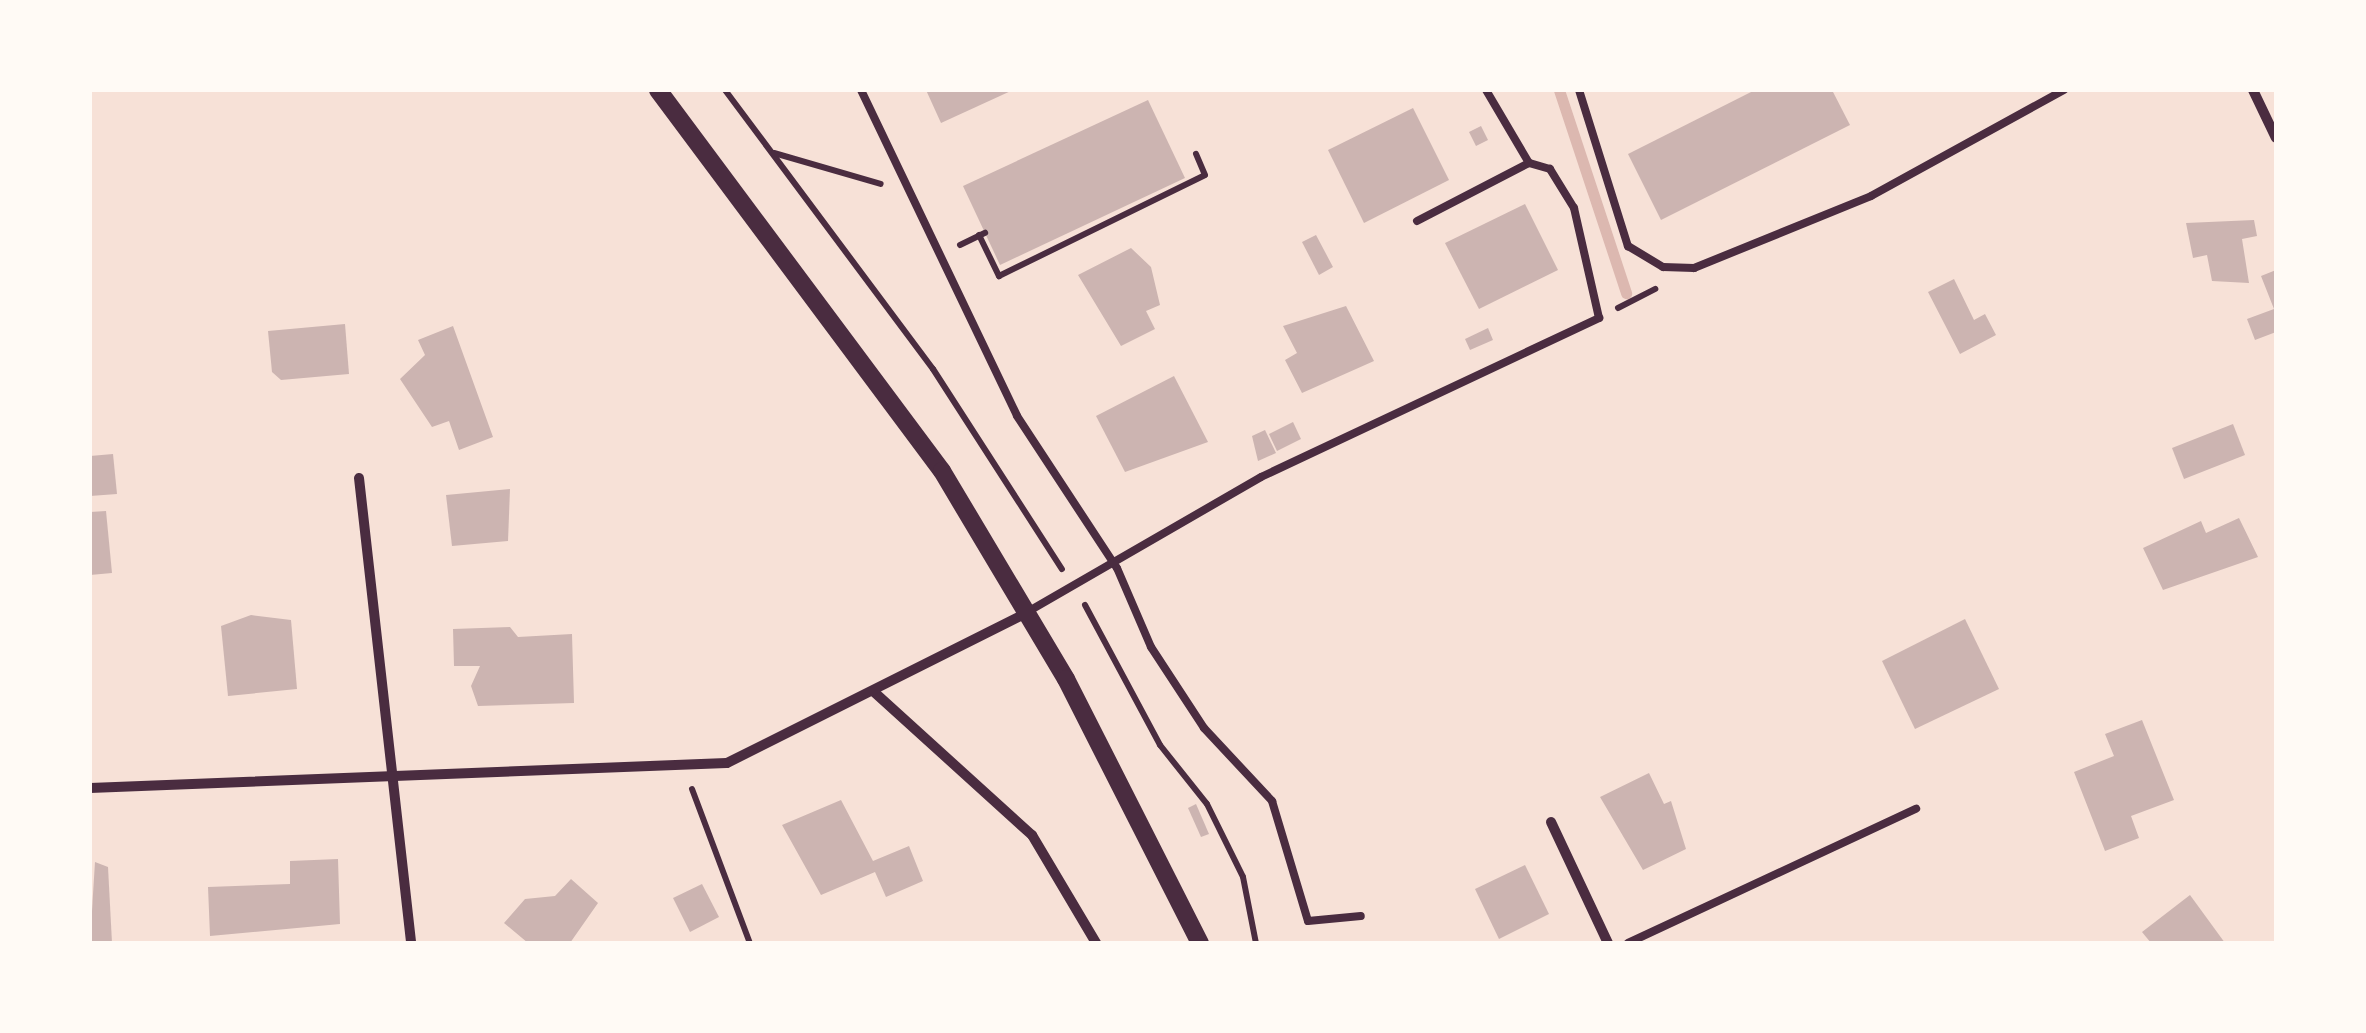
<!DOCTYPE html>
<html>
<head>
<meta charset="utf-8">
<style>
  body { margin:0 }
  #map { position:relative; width:2366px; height:1033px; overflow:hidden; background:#f7e1d7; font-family:"Open Sans",sans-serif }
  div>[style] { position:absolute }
  .stream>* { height:11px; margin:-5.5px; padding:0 5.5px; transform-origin:5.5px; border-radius:5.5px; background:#dcb8b0 }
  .building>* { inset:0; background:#ccb4b1 }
  .path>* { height:6px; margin:-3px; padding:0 3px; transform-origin:3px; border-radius:3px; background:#4a2c40 }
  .service>* { height:8px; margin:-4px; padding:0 4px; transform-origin:4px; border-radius:4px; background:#4a2c40 }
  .minor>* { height:10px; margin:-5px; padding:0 5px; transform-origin:5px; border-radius:5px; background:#4a2c40 }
  .tertiary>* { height:18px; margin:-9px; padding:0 9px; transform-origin:9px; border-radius:9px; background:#4a2c40 }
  span { translate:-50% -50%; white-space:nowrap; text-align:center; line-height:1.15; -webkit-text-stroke:8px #fffaf5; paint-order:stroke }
  .frame { position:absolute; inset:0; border:92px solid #fffaf5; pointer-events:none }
</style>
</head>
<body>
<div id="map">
  <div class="stream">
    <div style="left:1559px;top:90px;width:214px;rotate:71.7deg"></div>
  </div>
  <div class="building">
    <div style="clip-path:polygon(926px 90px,1013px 90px,941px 123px)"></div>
    <div style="clip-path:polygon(1755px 90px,1832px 90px,1850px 125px,1661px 220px,1628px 154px)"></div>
    <div style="clip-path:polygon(1148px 100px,1185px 178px,1000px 265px,963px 186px)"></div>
    <div style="clip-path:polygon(1413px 108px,1449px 180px,1364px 223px,1328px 150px)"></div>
    <div style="clip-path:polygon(1481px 126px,1488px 140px,1476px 146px,1469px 132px)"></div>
    <div style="clip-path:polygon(1525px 204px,1558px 270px,1479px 309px,1445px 243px)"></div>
    <div style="clip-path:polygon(2254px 220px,2257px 236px,2242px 239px,2249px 283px,2212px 281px,2207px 255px,2193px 258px,2186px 223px)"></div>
    <div style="clip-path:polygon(1316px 235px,1333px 267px,1319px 275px,1302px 242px)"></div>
    <div style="clip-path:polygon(1131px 248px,1151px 267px,1160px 305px,1146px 311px,1155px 329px,1121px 346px,1078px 275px)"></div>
    <div style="clip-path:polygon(2276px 270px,2276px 332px,2255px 340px,2247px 319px,2274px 309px,2261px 276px)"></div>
    <div style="clip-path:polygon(1954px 279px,1974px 320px,1985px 314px,1996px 335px,1960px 354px,1928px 292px)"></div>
    <div style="clip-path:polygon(1346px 306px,1374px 361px,1302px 393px,1285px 360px,1297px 353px,1283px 326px)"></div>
    <div style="clip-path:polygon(345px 324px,349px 374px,281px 380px,272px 372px,268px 331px)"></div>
    <div style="clip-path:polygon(453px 326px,493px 437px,459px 450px,449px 421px,432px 427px,400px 379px,425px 355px,418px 340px)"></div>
    <div style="clip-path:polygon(1488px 328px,1493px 340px,1470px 350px,1465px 339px)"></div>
    <div style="clip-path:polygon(1174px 376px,1208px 442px,1125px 472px,1096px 416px)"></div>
    <div style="clip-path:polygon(1293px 422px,1301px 439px,1277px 451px,1269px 434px)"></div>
    <div style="clip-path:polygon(2233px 424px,2245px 455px,2184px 479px,2172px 448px)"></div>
    <div style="clip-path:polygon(1265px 430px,1276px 453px,1258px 461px,1252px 436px)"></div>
    <div style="clip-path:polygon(113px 454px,117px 494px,90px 496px,90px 456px)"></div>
    <div style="clip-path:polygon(510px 489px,508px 541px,452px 546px,446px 495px)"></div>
    <div style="clip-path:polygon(106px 511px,112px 573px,90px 575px,90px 512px)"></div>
    <div style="clip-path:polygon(2239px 518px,2258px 557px,2163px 590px,2143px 548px,2201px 521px,2206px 533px)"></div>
    <div style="clip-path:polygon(251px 615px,291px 620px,297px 689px,228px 696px,221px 626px)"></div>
    <div style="clip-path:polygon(1965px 619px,1999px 689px,1915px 729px,1882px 661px)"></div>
    <div style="clip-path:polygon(510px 627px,518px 637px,572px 634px,574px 703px,478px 706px,471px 686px,480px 666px,454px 666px,453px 629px)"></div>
    <div style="clip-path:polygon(2142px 720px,2174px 800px,2131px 816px,2139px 838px,2105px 851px,2074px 772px,2114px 756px,2105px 734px)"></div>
    <div style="clip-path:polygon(1649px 773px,1664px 804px,1671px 801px,1686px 849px,1643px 870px,1600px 797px)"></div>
    <div style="clip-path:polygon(841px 800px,873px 861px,909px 846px,923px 881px,886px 897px,875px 872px,821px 895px,782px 825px)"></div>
    <div style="clip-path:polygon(1196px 804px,1209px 834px,1201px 837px,1188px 808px)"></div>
    <div style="clip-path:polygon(338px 859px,340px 924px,210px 936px,208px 887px,290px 884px,290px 861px)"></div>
    <div style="clip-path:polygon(95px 862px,108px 867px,112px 943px,90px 943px)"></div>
    <div style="clip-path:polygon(1525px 865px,1549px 914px,1499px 939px,1475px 889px)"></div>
    <div style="clip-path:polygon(571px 879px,598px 903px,570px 943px,528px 943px,504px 923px,525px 899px,555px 896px)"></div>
    <div style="clip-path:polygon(702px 884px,719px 917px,690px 932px,673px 898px)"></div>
    <div style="clip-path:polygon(2190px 895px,2225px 943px,2151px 943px,2142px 932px)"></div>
  </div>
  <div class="path">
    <div style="left:725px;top:90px;width:348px;rotate:53.3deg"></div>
    <div style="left:933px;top:369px;width:238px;rotate:57.2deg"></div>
    <div style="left:774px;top:153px;width:111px;rotate:16.2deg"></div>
    <div style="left:979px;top:235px;width:46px;rotate:64deg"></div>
    <div style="left:999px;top:276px;width:229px;rotate:-26.1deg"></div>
    <div style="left:1205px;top:175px;width:23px;rotate:-113deg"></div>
    <div style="left:960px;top:245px;width:28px;rotate:-26deg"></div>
    <div style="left:1618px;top:308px;width:42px;rotate:-27.2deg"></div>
    <div style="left:1085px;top:605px;width:159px;rotate:61.8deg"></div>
    <div style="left:1160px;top:745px;width:75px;rotate:51.5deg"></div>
    <div style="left:1207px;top:804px;width:81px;rotate:63.7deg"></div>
    <div style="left:1243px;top:877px;width:67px;rotate:78.9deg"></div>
    <div style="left:692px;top:789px;width:165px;rotate:69.4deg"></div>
  </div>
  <div class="service">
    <div style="left:861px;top:90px;width:361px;rotate:64.4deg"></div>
    <div style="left:1017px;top:416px;width:182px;rotate:56.7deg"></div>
    <div style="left:1117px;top:568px;width:86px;rotate:66.7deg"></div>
    <div style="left:1151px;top:647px;width:97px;rotate:56.8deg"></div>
    <div style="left:1204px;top:728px;width:100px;rotate:47deg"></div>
    <div style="left:1272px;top:801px;width:125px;rotate:73.3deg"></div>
    <div style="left:1308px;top:921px;width:53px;rotate:-5.4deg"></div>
    <div style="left:1579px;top:90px;width:164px;rotate:72.6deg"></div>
    <div style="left:1628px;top:246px;width:41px;rotate:31deg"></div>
    <div style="left:1663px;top:267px;width:31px;rotate:2deg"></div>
    <div style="left:1694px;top:268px;width:191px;rotate:-22.1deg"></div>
    <div style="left:1871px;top:196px;width:220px;rotate:-28.8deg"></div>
    <div style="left:1417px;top:221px;width:126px;rotate:-27.4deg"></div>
    <div style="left:1029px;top:611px;width:268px;rotate:-30deg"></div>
    <div style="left:1261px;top:477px;width:374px;rotate:-25.2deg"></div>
    <div style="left:1599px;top:318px;width:113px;rotate:-102.8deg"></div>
    <div style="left:1574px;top:208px;width:46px;rotate:-121.6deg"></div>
    <div style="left:1550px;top:169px;width:22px;rotate:-164deg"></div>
    <div style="left:1529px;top:163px;width:85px;rotate:-120.5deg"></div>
    <div style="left:1628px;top:943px;width:318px;rotate:-25deg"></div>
  </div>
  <div class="minor">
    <div style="left:2253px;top:90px;width:53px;rotate:64.4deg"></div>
    <div style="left:359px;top:478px;width:468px;rotate:83.6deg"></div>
    <div style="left:873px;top:691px;width:215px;rotate:42.2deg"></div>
    <div style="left:1032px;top:835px;width:126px;rotate:59.3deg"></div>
    <div style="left:90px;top:788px;width:637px;rotate:-2.25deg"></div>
    <div style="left:727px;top:763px;width:337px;rotate:-26.6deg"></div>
    <div style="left:1551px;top:822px;width:134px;rotate:64.8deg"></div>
  </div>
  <div class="tertiary">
    <div style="left:658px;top:90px;width:475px;rotate:53.3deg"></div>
    <div style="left:942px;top:471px;width:242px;rotate:59.2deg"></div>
    <div style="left:1066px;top:679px;width:296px;rotate:63.1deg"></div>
  </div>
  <div class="frame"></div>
</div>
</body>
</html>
